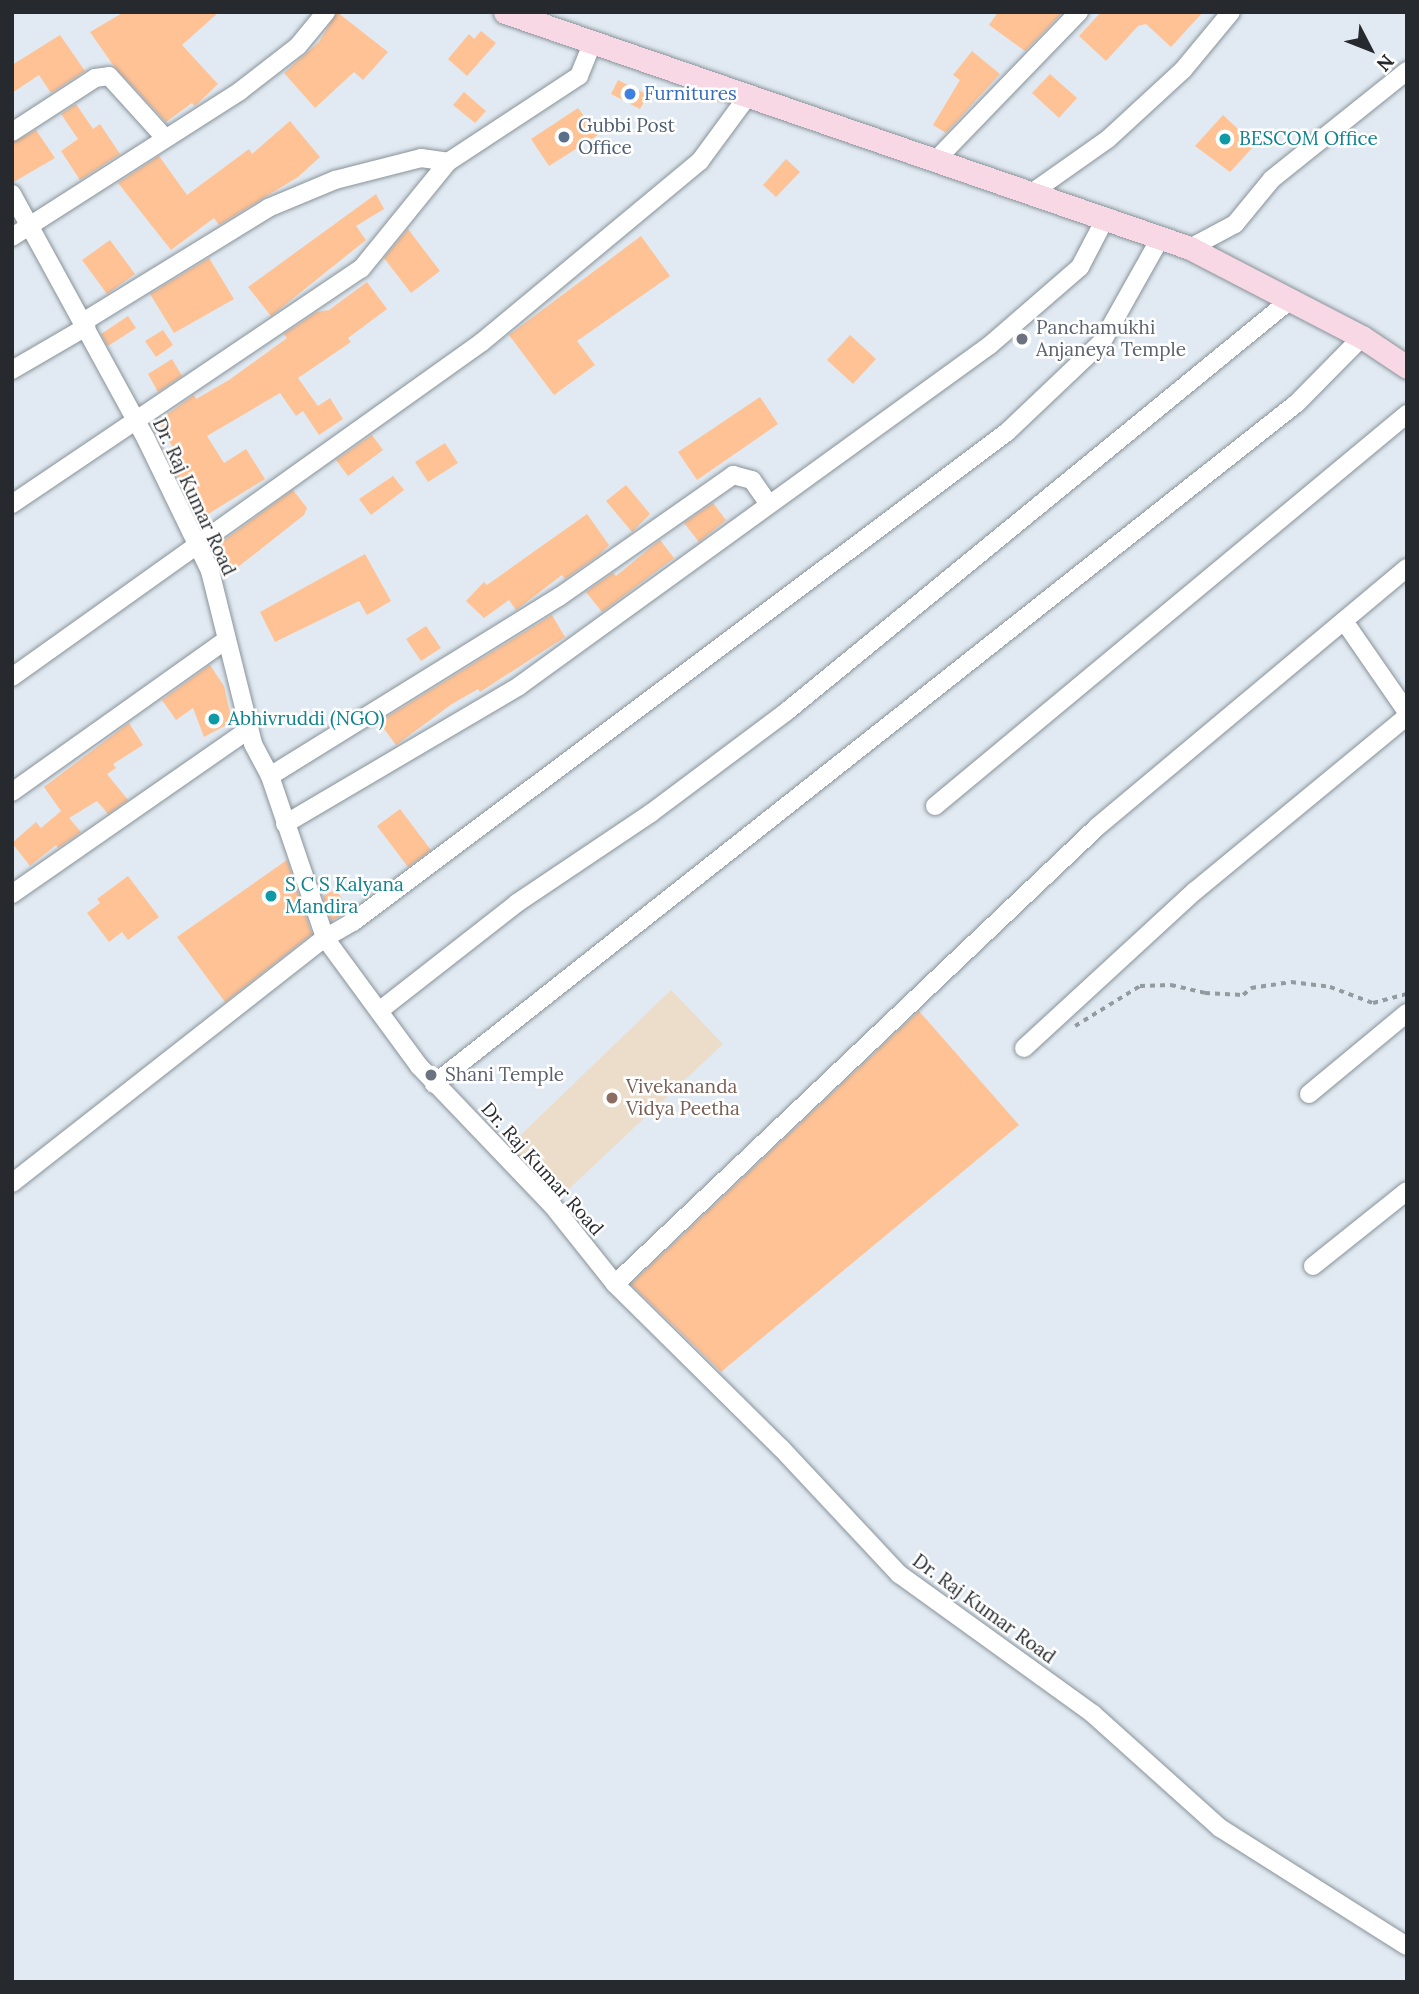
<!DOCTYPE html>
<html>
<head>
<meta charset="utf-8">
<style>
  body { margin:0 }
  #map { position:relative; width:1419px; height:1994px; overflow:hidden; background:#e1eaf2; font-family:Lora,serif }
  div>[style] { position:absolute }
  .education>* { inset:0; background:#ecdcca }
  .building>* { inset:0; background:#ffc295 }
  .path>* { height:3.5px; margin-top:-1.75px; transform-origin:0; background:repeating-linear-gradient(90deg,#939aa0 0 5px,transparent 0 10px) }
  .roads { filter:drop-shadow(0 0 2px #899299) drop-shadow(0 0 2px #899299) }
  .minor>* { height:18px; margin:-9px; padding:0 9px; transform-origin:9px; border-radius:9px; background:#fff }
  .major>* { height:23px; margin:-11.5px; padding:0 11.5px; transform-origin:11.5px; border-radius:11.5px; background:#f8d8e4 }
  .dots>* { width:19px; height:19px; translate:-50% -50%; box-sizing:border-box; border:4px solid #fff; border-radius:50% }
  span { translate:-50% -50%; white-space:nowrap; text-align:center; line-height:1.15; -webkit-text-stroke:5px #fff; paint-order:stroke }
  .shop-label { font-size:19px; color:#366cbe }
  .left { translate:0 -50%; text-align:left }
  .service-label { font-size:19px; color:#4e5e75 }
  .culture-label { font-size:19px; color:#0d838f }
  .worship-label { font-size:19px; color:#5b616d }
  .street-label { font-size:19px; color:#26292d }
  .education-label { font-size:19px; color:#785e54 }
  .frame { position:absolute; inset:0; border:14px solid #26292d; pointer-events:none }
  .north { position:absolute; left:1335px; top:14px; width:70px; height:70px; -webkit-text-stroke:5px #fff; paint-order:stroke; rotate:132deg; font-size:19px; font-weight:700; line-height:28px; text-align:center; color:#26292d }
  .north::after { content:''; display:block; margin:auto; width:24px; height:32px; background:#26292d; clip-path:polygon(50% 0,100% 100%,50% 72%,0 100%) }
</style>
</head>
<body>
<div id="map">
  <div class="education">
    <div style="clip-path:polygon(671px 990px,723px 1044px,552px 1205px,502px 1153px)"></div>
  </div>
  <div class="building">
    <div style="clip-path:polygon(124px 12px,219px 12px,182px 45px,218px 84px,195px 106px,192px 103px,166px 122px,113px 65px,90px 32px)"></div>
    <div style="clip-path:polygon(337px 12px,388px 52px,363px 80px,354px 72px,315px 108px,284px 73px,319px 42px)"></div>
    <div style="clip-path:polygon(998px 12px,1063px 12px,1025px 51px,989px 25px)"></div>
    <div style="clip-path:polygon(1101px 12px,1203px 12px,1171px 47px,1146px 24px,1138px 26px,1106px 61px,1079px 36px)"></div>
    <div style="clip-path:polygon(481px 31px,496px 43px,467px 76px,448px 59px,469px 34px,474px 39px)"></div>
    <div style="clip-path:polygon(60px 35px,85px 71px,51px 93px,39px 75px,12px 93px,12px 65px)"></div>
    <div style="clip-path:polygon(972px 51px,1000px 74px,946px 133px,933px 125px,960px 80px,953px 75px)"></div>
    <div style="clip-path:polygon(1050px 74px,1077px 98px,1059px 118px,1032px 93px)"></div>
    <div style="clip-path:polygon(618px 80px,648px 95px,640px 109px,611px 94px)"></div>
    <div style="clip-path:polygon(464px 92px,486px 111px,475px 123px,453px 105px)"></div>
    <div style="clip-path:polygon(76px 104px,93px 129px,100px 124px,120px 154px,80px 180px,61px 151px,78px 139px,61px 114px)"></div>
    <div style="clip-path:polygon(578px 108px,598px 135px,549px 166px,531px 139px)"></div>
    <div style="clip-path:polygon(1223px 115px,1255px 145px,1230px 172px,1195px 146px)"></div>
    <div style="clip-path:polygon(290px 121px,320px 157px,298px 177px,219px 225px,214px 218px,171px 250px,118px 183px,159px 156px,187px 195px,249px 149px,252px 154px)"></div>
    <div style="clip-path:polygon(36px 130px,55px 158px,12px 183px,12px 143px)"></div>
    <div style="clip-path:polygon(786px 159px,800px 172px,776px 197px,763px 185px)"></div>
    <div style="clip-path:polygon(376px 194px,384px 209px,356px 226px,366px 240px,271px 316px,248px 287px)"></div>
    <div style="clip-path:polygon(408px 229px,440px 271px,411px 293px,384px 258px)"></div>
    <div style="clip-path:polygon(641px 236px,670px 276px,577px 341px,595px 365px,554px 395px,509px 335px)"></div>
    <div style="clip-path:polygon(110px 240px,135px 274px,107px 294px,82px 260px)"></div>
    <div style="clip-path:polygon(209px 258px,234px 299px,174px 333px,150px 294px)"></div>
    <div style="clip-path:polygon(367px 282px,387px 309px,348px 338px,351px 342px,298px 378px,318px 406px,330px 398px,343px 419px,319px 435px,303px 411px,296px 416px,280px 393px,207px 436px,224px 463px,246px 449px,265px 479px,200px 519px,171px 465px,180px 460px,158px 421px,194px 395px,196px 399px,229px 380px,287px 338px,284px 334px,317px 312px,329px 310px)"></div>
    <div style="clip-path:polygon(128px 316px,136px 328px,108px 346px,101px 334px)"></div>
    <div style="clip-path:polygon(163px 330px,173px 345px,156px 357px,145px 341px)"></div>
    <div style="clip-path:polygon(850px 335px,876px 359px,853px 384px,827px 360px)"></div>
    <div style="clip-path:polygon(172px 359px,182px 376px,158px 392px,148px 374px)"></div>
    <div style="clip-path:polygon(760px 397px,778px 424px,697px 480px,678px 452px)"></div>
    <div style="clip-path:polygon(372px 435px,383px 450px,348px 476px,336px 460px)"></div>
    <div style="clip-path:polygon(445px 443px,458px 463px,428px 482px,415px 462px)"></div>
    <div style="clip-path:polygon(393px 476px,404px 490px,371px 515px,359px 499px)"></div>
    <div style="clip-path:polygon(626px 485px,650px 514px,632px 532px,606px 501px)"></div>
    <div style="clip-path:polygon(293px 490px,307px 508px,304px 515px,224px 578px,212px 549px)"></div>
    <div style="clip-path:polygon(713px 503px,726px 520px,699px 542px,684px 523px)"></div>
    <div style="clip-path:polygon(587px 514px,609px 545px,599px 555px,565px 579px,562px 575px,516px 610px,509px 600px,484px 618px,466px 601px,484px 582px,487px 585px)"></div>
    <div style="clip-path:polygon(660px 540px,674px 558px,602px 612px,586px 592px,613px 573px,616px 576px)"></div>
    <div style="clip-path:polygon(365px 554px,391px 601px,367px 615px,359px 601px,275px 642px,260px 612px)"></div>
    <div style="clip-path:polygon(552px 615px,565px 637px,480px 692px,478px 689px,452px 704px,396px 745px,379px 722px)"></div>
    <div style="clip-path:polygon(426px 626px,441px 648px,421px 661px,406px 639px)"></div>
    <div style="clip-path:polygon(210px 665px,224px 686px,232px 722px,204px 737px,193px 708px,176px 720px,162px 700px)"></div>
    <div style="clip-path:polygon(129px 723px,143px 745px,113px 764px,116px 768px,107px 774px,128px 800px,108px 814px,97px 801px,69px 818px,81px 832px,58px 848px,56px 845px,30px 866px,12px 843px,36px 822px,41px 828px,61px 811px,44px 787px)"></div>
    <div style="clip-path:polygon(400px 809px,431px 850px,408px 867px,377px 826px)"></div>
    <div style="clip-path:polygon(287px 860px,312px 934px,225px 1002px,177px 937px)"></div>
    <div style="clip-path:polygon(128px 876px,159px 917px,128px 940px,122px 932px,109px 942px,87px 913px,100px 903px,97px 899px)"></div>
    <div style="clip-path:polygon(336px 889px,349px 911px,331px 921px,323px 896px)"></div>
    <div style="clip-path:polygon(919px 1011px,1019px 1125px,721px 1372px,631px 1284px)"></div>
  </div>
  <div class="path">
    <div style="left:1075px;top:1026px;width:76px;rotate:-31.6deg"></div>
    <div style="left:1140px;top:986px;width:31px;rotate:-2deg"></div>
    <div style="left:1171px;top:985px;width:35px;rotate:13deg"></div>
    <div style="left:1205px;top:993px;width:38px;rotate:3deg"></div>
    <div style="left:1243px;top:995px;width:11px;rotate:-41deg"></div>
    <div style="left:1251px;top:988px;width:40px;rotate:-8.5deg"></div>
    <div style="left:1291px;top:982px;width:39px;rotate:7deg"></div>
    <div style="left:1330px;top:987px;width:46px;rotate:20.4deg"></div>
    <div style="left:1373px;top:1003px;width:35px;rotate:-15deg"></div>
  </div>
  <div class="roads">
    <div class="minor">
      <div style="left:12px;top:132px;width:99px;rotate:-33deg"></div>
      <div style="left:95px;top:78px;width:14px;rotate:-8deg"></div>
      <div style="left:109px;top:76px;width:84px;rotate:47.9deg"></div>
      <div style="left:934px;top:162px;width:209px;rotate:-46deg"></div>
      <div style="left:12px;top:194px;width:279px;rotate:61.3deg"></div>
      <div style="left:146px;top:439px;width:147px;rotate:64.1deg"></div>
      <div style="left:210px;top:571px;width:178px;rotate:76deg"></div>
      <div style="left:253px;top:744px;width:36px;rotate:62deg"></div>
      <div style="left:270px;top:776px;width:171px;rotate:71.2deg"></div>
      <div style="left:325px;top:938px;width:159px;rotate:53.7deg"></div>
      <div style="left:419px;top:1066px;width:192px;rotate:46.3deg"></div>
      <div style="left:552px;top:1205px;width:101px;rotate:51.4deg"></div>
      <div style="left:615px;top:1284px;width:233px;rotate:44.7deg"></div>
      <div style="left:781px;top:1448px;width:173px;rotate:46.9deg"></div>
      <div style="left:899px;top:1574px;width:239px;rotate:35.8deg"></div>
      <div style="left:1093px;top:1714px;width:171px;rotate:41.9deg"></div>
      <div style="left:1220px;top:1828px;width:221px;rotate:32.3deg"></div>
      <div style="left:1030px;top:194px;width:95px;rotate:-35.2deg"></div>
      <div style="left:1108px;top:139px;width:102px;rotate:-42.6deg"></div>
      <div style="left:1183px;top:70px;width:75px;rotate:-50.4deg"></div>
      <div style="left:12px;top:237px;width:271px;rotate:-32.6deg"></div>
      <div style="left:240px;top:91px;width:73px;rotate:-37.8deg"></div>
      <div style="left:298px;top:46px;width:44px;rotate:-50.5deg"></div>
      <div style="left:1190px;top:248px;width:51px;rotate:-28.1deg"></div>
      <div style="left:1235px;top:224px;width:58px;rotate:-50.6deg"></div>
      <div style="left:1272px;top:179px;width:173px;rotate:-38.7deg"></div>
      <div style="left:83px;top:322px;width:217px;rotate:-31.6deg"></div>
      <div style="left:268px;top:208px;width:73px;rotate:-22.7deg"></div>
      <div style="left:335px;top:180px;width:89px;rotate:-14.3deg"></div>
      <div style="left:421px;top:158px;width:27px;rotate:8deg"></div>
      <div style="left:12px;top:370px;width:86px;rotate:-30.2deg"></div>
      <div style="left:12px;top:504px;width:421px;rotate:-34deg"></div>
      <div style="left:361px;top:269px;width:138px;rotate:-50.9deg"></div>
      <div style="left:448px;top:162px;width:157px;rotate:-33.3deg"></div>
      <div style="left:579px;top:76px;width:35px;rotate:-68deg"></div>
      <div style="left:1344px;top:621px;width:111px;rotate:55.3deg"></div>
      <div style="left:12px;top:677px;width:577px;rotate:-35.48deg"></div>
      <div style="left:482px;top:342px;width:283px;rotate:-39.7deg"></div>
      <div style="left:700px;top:161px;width:79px;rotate:-53.7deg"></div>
      <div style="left:270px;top:776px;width:340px;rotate:-31.8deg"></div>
      <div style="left:559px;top:597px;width:213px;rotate:-35deg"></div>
      <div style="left:733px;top:475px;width:20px;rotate:15deg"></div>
      <div style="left:752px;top:480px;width:29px;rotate:55deg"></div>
      <div style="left:12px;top:792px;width:262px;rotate:-35.4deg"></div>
      <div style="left:935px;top:806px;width:614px;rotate:-39.71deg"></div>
      <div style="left:285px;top:824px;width:272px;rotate:-30.5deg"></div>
      <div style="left:519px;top:686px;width:581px;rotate:-35.9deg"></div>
      <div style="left:990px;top:345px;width:119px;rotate:-40.9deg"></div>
      <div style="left:1080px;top:267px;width:56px;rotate:-62.5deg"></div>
      <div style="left:12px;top:894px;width:289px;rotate:-34.8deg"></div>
      <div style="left:379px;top:1011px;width:175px;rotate:-38deg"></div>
      <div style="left:517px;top:903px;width:161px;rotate:-33.9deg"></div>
      <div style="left:651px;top:813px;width:169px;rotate:-36.8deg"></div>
      <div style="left:786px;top:712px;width:651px;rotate:-39.26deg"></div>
      <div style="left:1024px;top:1048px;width:232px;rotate:-42.6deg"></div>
      <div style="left:1195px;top:891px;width:275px;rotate:-39.5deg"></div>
      <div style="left:434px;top:1084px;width:1099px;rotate:-38.28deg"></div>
      <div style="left:1297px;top:403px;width:93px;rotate:-45.4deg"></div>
      <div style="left:1309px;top:1094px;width:127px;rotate:-39.6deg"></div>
      <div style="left:12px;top:1183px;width:397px;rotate:-38.1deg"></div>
      <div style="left:325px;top:938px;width:32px;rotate:-30deg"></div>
      <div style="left:353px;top:922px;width:817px;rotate:-36.84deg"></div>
      <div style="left:1007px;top:432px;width:131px;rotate:-43.5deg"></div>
      <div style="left:1102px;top:342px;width:120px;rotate:-60.7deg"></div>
      <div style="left:1313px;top:1266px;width:120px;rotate:-38.6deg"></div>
      <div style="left:615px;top:1284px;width:664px;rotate:-43.47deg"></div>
      <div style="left:1097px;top:827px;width:404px;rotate:-39.9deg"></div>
    </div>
    <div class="major">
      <div style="left:505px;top:12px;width:725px;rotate:19.01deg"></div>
      <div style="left:1190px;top:248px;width:194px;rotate:27.4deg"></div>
      <div style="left:1362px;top:337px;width:54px;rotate:33.7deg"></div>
    </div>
  </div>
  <div class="dots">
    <div style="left:630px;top:94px;background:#3f7fe0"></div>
    <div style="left:564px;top:137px;background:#5c6f8a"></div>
    <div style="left:1225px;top:139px;background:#0f9aa8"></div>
    <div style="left:1022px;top:339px;background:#6b7280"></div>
    <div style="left:214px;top:719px;background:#0f9aa8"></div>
    <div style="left:271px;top:896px;background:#0f9aa8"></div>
    <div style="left:431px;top:1075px;background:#6b7280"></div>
    <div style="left:612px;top:1098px;background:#8d6e63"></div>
  </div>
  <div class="shop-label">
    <span class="left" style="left:644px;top:94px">Furnitures</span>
  </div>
  <div class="service-label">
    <span class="left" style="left:578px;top:137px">Gubbi Post<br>Office</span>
  </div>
  <div class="culture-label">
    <span class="left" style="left:1239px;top:139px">BESCOM Office</span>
    <span class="left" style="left:228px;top:719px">Abhivruddi (NGO)</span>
    <span class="left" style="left:285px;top:896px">S C S Kalyana<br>Mandira</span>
  </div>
  <div class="worship-label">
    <span class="left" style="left:1036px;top:339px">Panchamukhi<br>Anjaneya Temple</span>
    <span class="left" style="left:445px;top:1075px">Shani Temple</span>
  </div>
  <div class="street-label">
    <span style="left:194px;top:497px;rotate:65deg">Dr. Raj Kumar Road</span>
    <span style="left:542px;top:1169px;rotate:48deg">Dr. Raj Kumar Road</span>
    <span style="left:984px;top:1609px;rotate:36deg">Dr. Raj Kumar Road</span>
  </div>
  <div class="education-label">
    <span class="left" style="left:626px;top:1098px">Vivekananda<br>Vidya Peetha</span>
  </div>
  <div class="frame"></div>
  <div class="north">N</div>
</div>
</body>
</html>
